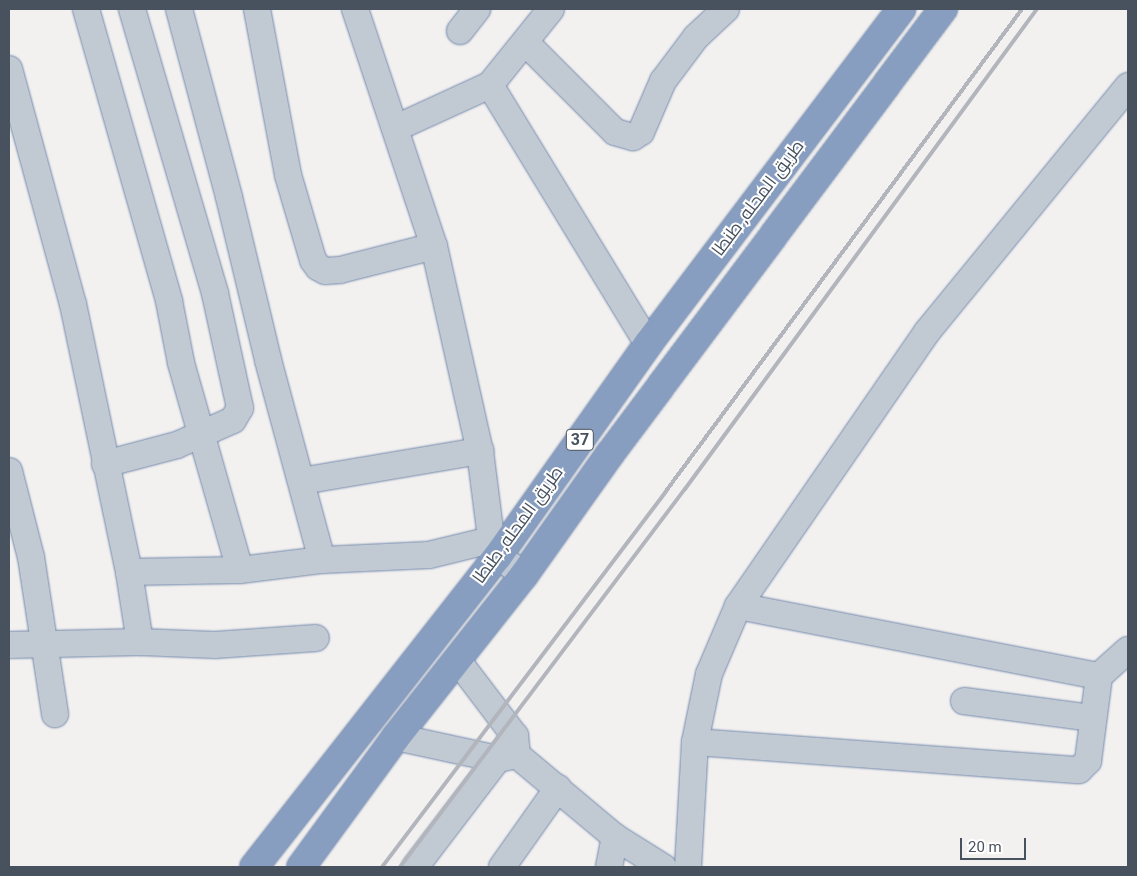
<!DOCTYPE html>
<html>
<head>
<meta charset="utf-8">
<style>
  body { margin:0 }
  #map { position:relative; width:1137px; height:876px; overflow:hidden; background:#f3f1f0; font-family:Roboto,Cairo,sans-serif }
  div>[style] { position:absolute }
  .roads { filter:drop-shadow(0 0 1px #7389ac) drop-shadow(0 0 1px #7389ac) }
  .minor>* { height:26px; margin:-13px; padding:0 13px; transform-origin:13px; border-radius:13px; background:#c1c9d2 }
  .highway>* { height:28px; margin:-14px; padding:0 14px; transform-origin:14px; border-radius:14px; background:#889ec0 }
  .rail>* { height:4px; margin:-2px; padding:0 2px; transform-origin:2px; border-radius:2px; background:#b2b5bb }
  span { translate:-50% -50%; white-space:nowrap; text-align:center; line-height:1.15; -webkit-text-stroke:4px #fff; paint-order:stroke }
  .shield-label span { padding:1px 4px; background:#fff; border:1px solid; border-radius:4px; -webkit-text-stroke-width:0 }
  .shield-label { font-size:16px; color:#48525e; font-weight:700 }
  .street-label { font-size:18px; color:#48525e }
  .frame { position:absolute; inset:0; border:10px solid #48525e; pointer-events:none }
  .scale { position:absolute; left:960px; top:838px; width:66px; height:22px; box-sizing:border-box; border:2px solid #48525e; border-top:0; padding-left:6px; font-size:15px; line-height:18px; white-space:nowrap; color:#48525e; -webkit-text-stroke:4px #fff; paint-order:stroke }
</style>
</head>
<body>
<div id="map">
  <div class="roads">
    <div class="minor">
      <div style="left:86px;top:9px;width:304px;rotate:74.1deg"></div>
      <div style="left:169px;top:301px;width:63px;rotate:79deg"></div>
      <div style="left:181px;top:363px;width:215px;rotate:74.1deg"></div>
      <div style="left:179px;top:9px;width:195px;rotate:75.1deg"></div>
      <div style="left:229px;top:197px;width:168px;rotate:76.5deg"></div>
      <div style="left:268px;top:360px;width:207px;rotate:74.9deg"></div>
      <div style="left:257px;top:9px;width:169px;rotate:79.4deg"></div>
      <div style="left:288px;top:175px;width:89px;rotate:73.6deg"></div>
      <div style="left:313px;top:260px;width:9px;rotate:54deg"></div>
      <div style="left:318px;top:267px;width:8px;rotate:30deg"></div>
      <div style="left:325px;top:271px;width:15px;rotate:-4deg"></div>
      <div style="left:340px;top:270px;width:97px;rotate:-14.3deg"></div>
      <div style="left:355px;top:9px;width:250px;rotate:71.6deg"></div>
      <div style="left:434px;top:246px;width:210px;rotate:77.4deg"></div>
      <div style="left:480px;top:451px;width:96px;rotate:82.8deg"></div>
      <div style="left:492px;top:546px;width:12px;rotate:59deg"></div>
      <div style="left:498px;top:556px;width:32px;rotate:36deg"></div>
      <div style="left:460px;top:31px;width:28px;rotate:-52deg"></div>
      <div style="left:526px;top:43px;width:126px;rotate:45deg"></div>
      <div style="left:615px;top:132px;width:19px;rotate:16deg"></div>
      <div style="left:633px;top:137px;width:9px;rotate:-32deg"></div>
      <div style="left:641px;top:132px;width:56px;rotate:-66.7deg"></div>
      <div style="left:663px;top:81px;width:55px;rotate:-53.1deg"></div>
      <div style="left:696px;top:37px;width:41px;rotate:-43deg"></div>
      <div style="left:9px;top:69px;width:244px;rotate:74.8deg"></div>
      <div style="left:73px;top:304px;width:274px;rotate:78.2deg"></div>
      <div style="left:129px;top:572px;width:71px;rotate:81.1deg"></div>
      <div style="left:490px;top:85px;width:303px;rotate:58.6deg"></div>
      <div style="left:396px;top:128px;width:103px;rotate:-24.6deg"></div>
      <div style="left:490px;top:85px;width:97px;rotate:-51.2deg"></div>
      <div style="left:105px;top:464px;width:74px;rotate:-14.8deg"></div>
      <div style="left:177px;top:445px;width:61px;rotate:-24.1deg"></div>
      <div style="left:233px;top:420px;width:14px;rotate:-60deg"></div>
      <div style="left:240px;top:408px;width:118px;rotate:-102.3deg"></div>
      <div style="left:215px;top:293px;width:296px;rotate:-106.3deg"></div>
      <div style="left:9px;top:471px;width:89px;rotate:75.7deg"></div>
      <div style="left:31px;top:557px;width:159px;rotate:81.3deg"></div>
      <div style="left:302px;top:481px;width:181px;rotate:-9.6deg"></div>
      <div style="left:129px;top:572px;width:111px;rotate:-1deg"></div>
      <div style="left:240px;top:570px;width:83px;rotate:-7deg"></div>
      <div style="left:322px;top:560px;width:107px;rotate:-2.7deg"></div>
      <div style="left:429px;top:555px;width:64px;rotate:-13.6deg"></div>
      <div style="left:738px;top:606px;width:368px;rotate:11deg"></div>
      <div style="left:9px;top:645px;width:131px;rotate:-1.3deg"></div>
      <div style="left:140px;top:642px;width:75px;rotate:2.3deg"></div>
      <div style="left:215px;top:645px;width:101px;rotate:-4deg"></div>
      <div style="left:458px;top:661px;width:94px;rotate:52.8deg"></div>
      <div style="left:515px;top:736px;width:19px;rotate:84deg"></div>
      <div style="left:517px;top:755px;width:128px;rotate:39.9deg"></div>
      <div style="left:615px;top:837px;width:57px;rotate:32deg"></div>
      <div style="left:964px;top:701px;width:128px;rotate:7.6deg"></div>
      <div style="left:396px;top:737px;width:104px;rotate:12.2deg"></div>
      <div style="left:498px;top:759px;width:14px;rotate:-12deg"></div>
      <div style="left:695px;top:742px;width:385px;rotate:4.2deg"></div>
      <div style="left:1079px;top:770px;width:13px;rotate:-45deg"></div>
      <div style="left:1088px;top:761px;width:86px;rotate:-82.6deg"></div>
      <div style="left:1099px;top:676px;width:39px;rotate:-42deg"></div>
      <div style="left:415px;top:867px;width:165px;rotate:-52.6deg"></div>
      <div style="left:502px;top:867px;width:97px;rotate:-54.7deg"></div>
      <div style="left:609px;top:867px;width:31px;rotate:-79deg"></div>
      <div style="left:688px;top:867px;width:125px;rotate:-86.8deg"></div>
      <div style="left:695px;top:742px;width:69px;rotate:-78.4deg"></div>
      <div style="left:709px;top:674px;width:74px;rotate:-66.9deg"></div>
      <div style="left:738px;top:606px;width:333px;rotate:-55.4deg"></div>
      <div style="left:927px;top:332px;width:318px;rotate:-50.7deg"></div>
    </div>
    <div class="highway">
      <div style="left:254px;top:867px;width:395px;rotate:-51.9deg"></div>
      <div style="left:498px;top:556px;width:260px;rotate:-54.7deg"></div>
      <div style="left:648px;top:344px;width:420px;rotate:-52.9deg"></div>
      <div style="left:301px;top:867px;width:161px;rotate:-53.8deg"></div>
      <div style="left:396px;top:737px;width:206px;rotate:-51.7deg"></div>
      <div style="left:524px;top:575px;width:148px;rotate:-54.6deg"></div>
      <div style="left:610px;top:454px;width:556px;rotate:-53.19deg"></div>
    </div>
  </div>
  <div class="rail">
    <div style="left:382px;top:867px;width:471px;rotate:-52.9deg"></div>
    <div style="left:666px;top:491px;width:599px;rotate:-53.55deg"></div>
    <div style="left:400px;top:867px;width:473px;rotate:-53deg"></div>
    <div style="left:685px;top:489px;width:595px;rotate:-53.75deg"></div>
  </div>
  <div class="shield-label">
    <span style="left:580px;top:440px">37</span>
  </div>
  <div class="street-label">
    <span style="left:758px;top:198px;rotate:-53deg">طريق المحله, طنطا</span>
    <span style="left:518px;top:525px;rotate:-54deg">طريق المحله, طنطا</span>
  </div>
  <div class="frame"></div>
  <div class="scale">20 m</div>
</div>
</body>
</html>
